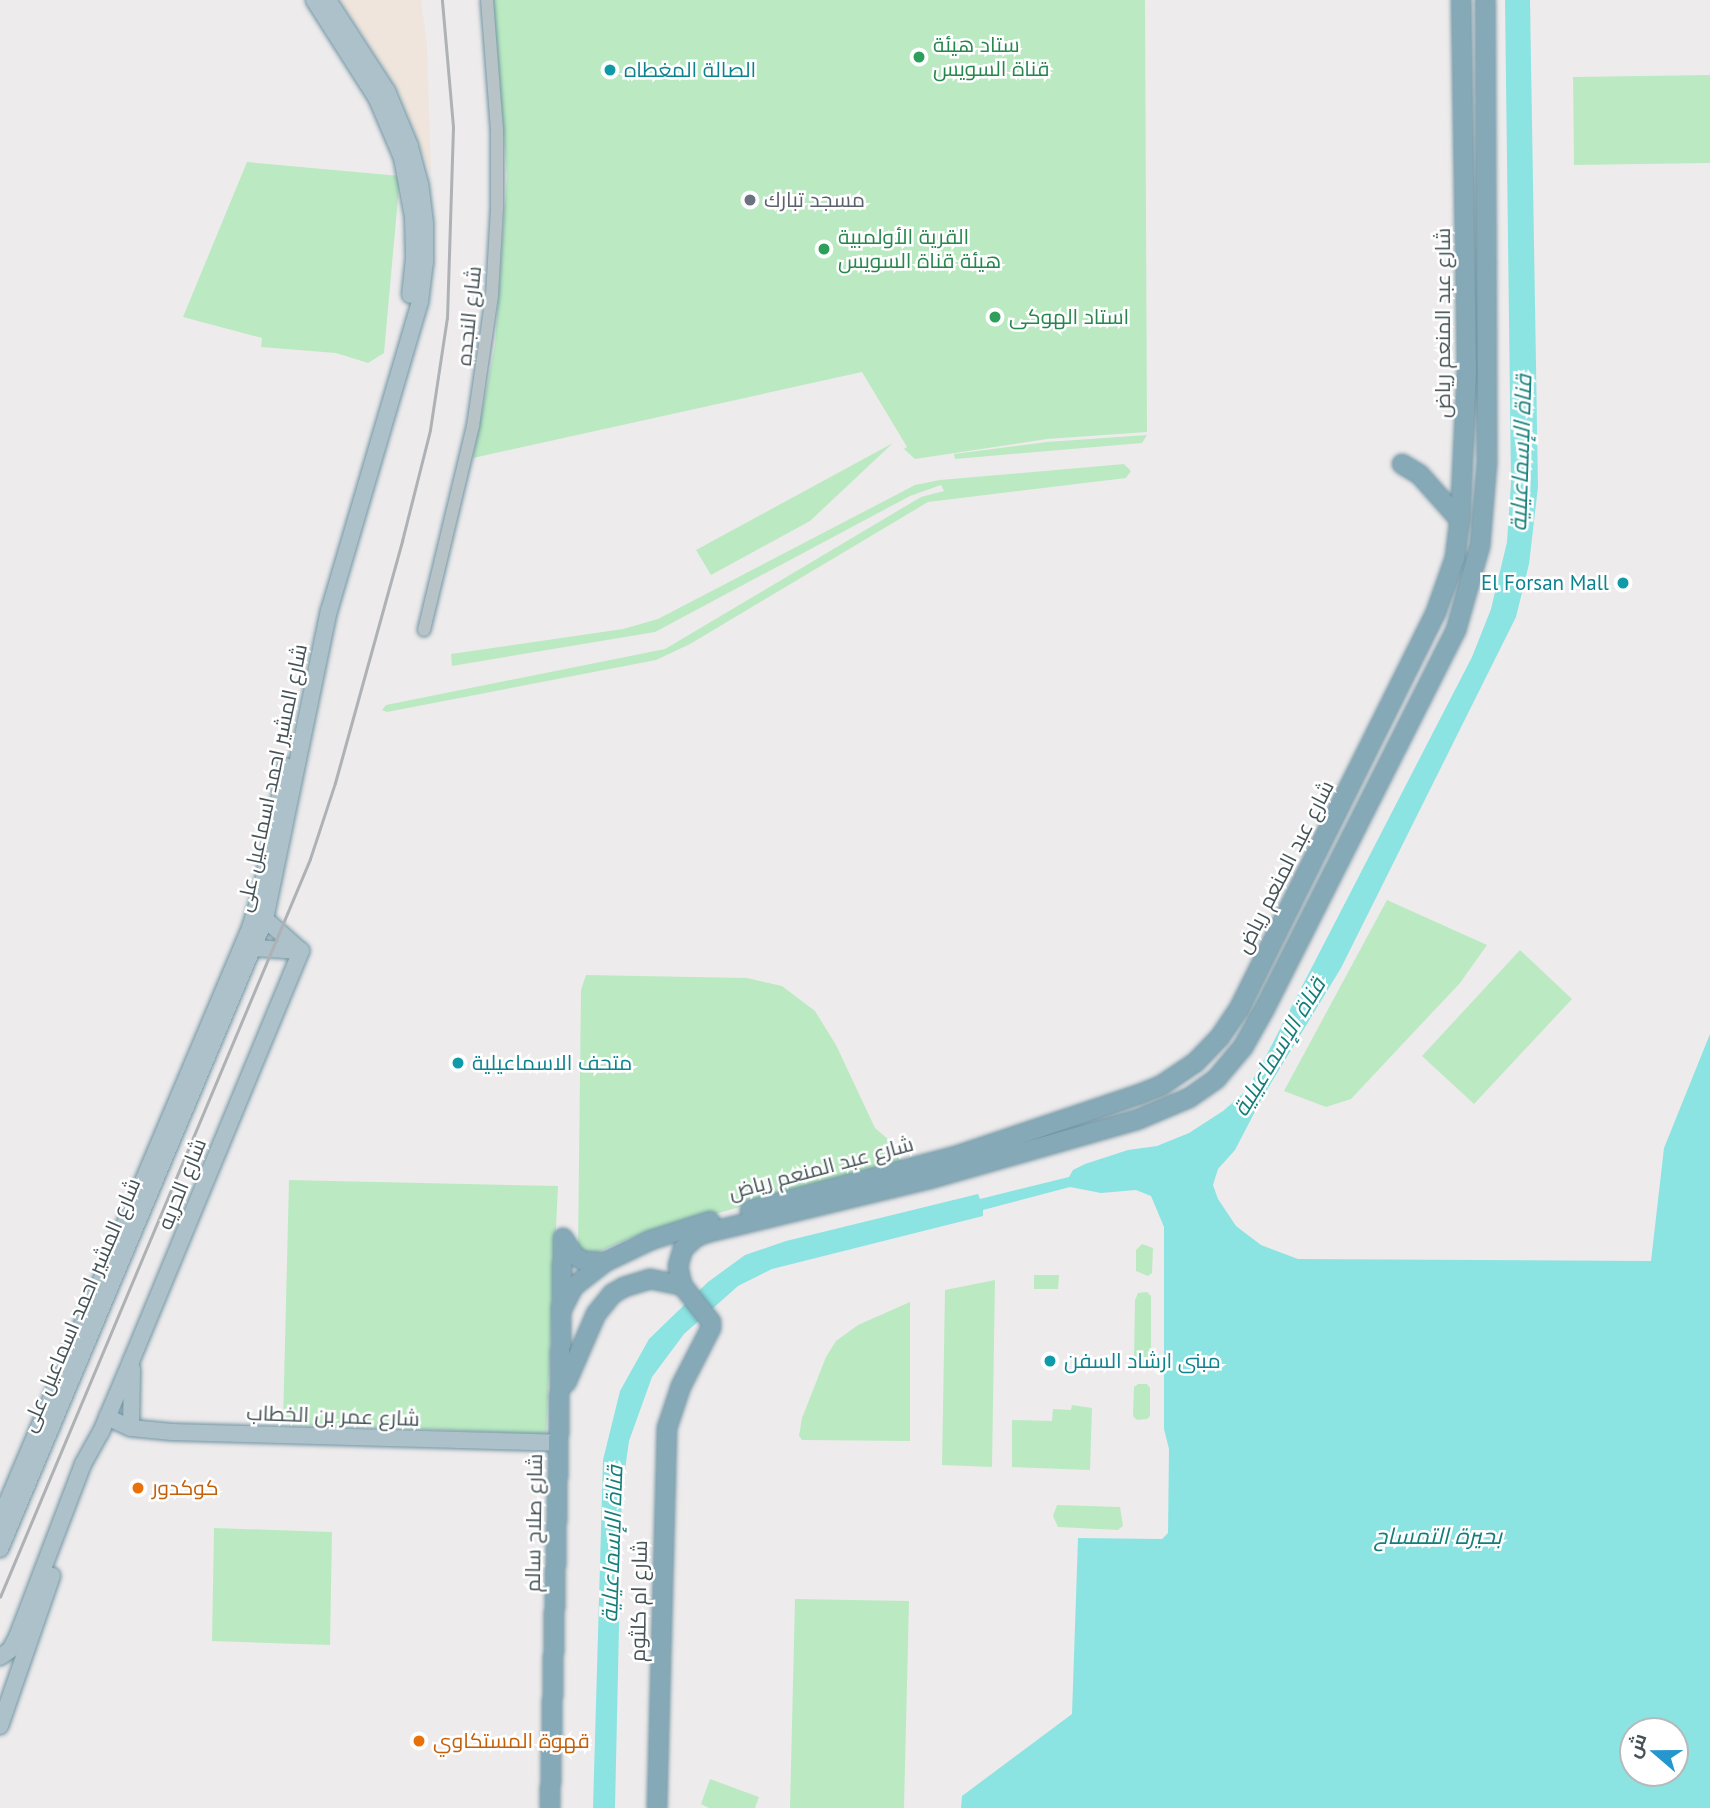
<!DOCTYPE html>
<html>
<head>
<meta charset="utf-8">
<style>
  body { margin:0 }
  #map { position:relative; width:1710px; height:1808px; overflow:hidden; background:#eeebec; font-family:"PT Sans",Cairo,sans-serif }
  div>[style] { position:absolute }
  .green>* { inset:0; background:#bbeac2 }
  .sand>* { inset:0; background:#efe5dc }
  .water>* { inset:0; background:#8be4e2 }
  .roads { filter:drop-shadow(0 0 2px #7195a3) drop-shadow(0 0 2px #7195a3) }
  .minor>* { height:12px; margin:-6px; padding:0 6px; transform-origin:6px; border-radius:6px; background:#b7c3c7 }
  .major>* { height:16px; margin:-8px; padding:0 8px; transform-origin:8px; border-radius:8px; background:#acc1c9 }
  .highway>* { height:18px; margin:-9px; padding:0 9px; transform-origin:9px; border-radius:9px; background:#86a9b7 }
  .rail>* { height:2.5px; margin:-1.25px; padding:0 1.25px; transform-origin:1.25px; border-radius:1.25px; background:#aeb2b5 }
  .dots>* { width:19px; height:19px; translate:-50% -50%; box-sizing:border-box; border:4px solid #fff; border-radius:50% }
  span { translate:-50% -50%; white-space:nowrap; text-align:center; line-height:1.15; -webkit-text-stroke:5px #fff; paint-order:stroke }
  .leisure-label { font-size:21px; color:#27864d }
  .left { translate:0 -50%; text-align:left }
  .culture-label { font-size:21px; color:#0d838f }
  .right { translate:-100% -50%; text-align:right }
  .worship-label { font-size:21px; color:#5b616d }
  .street-label { font-size:21px; color:#455357 }
  .food-label { font-size:21px; color:#c56008 }
  .water-label { font-size:23px; color:#157e7b; font-style:italic }
  .north { position:absolute; left:1619px; top:1717px; width:70px; height:70px; box-sizing:border-box; background:#fff; border:2px solid #b5babc; border-radius:50%; rotate:290deg; font-size:19px; font-weight:700; line-height:28px; text-align:center; color:#455357 }
  .north::after { content:''; display:block; margin:auto; width:24px; height:32px; background:#2596ce; clip-path:polygon(50% 0,100% 100%,50% 72%,0 100%) }
</style>
</head>
<body>
<div id="map">
  <div class="green">
    <div style="clip-path:polygon(493px 0,1145px 0,1147px 432px,1047px 439px,915px 459px,904px 449px,907px 447px,862px 372px,473px 458px,495px 345px,507px 176px)"></div>
    <div style="clip-path:polygon(1710px 75px,1710px 163px,1574px 165px,1573px 77px)"></div>
    <div style="clip-path:polygon(247px 162px,400px 176px,384px 353px,368px 363px,336px 353px,261px 347px,262px 338px,183px 317px)"></div>
    <div style="clip-path:polygon(1147px 435px,1142px 443px,955px 459px,954px 454px,1047px 442px)"></div>
    <div style="clip-path:polygon(893px 443px,810px 521px,711px 575px,696px 550px)"></div>
    <div style="clip-path:polygon(1124px 464px,1131px 471px,1126px 478px,928px 502px,690px 644px,656px 660px,387px 712px,382px 710px,386px 705px,665px 649px,921px 497px,944px 491px,941px 485px,910px 496px,655px 632px,452px 666px,451px 654px,623px 629px,658px 619px,915px 485px,940px 480px)"></div>
    <div style="clip-path:polygon(1387px 900px,1487px 945px,1460px 983px,1351px 1099px,1326px 1107px,1284px 1091px)"></div>
    <div style="clip-path:polygon(1520px 950px,1572px 999px,1474px 1104px,1422px 1056px)"></div>
    <div style="clip-path:polygon(586px 975px,747px 978px,782px 986px,815px 1011px,836px 1045px,875px 1128px,889px 1140px,902px 1162px,632px 1237px,591px 1255px,578px 1248px,581px 990px)"></div>
    <div style="clip-path:polygon(289px 1180px,558px 1186px,546px 1434px,283px 1424px)"></div>
    <div style="clip-path:polygon(1142px 1244px,1153px 1248px,1152px 1273px,1148px 1276px,1136px 1271px,1136px 1250px)"></div>
    <div style="clip-path:polygon(1034px 1275px,1059px 1275px,1058px 1289px,1034px 1289px)"></div>
    <div style="clip-path:polygon(995px 1280px,992px 1467px,942px 1465px,945px 1290px)"></div>
    <div style="clip-path:polygon(1147px 1292px,1151px 1296px,1151px 1362px,1143px 1368px,1134px 1362px,1135px 1300px,1138px 1293px)"></div>
    <div style="clip-path:polygon(910px 1302px,910px 1441px,802px 1440px,799px 1436px,802px 1418px,826px 1357px,836px 1341px,858px 1325px)"></div>
    <div style="clip-path:polygon(1138px 1384px,1147px 1384px,1150px 1388px,1150px 1416px,1147px 1419px,1137px 1420px,1133px 1416px,1134px 1387px)"></div>
    <div style="clip-path:polygon(1072px 1405px,1092px 1408px,1090px 1470px,1012px 1467px,1012px 1420px,1052px 1421px,1053px 1409px,1071px 1410px)"></div>
    <div style="clip-path:polygon(1057px 1505px,1120px 1507px,1123px 1526px,1118px 1530px,1058px 1527px,1053px 1516px)"></div>
    <div style="clip-path:polygon(214px 1528px,332px 1532px,330px 1645px,212px 1641px)"></div>
    <div style="clip-path:polygon(795px 1599px,909px 1601px,904px 1808px,790px 1808px)"></div>
    <div style="clip-path:polygon(710px 1779px,759px 1797px,755px 1808px,709px 1808px,701px 1804px)"></div>
  </div>
  <div class="sand">
    <div style="clip-path:polygon(340px 0,421px 0,427px 45px,431px 174px,400px 94px)"></div>
  </div>
  <div class="water">
    <div style="clip-path:polygon(evenodd,1505px 0,1530px 0,1538px 487px,1529px 564px,1516px 617px,1341px 968px,1262px 1098px,1235px 1150px,1218px 1169px,1213px 1185px,1218px 1199px,1236px 1226px,1261px 1245px,1298px 1259px,1651px 1261px,1664px 1148px,1710px 1034px,1710px 1808px,961px 1808px,962px 1796px,1072px 1714px,1078px 1538px,1162px 1539px,1168px 1533px,1169px 1449px,1164px 1429px,1164px 1227px,1151px 1196px,1136px 1190px,1101px 1193px,1070px 1187px,983px 1210px,983px 1216px,772px 1269px,738px 1286px,684px 1334px,652px 1377px,629px 1441px,622px 1491px,615px 1808px,593px 1808px,603px 1460px,620px 1391px,649px 1339px,708px 1282px,745px 1255px,786px 1241px,978px 1194px,980px 1199px,1069px 1177px,1073px 1170px,1085px 1164px,1128px 1150px,1157px 1146px,1189px 1133px,1223px 1111px,1246px 1091px,1264px 1060px,1472px 657px,1491px 609px,1507px 542px,1511px 483px,1505px 0,1633px 1731px,1675px 1731px,1675px 1773px,1633px 1773px,1633px 1731px)"></div>
  </div>
  <div class="roads">
    <div class="minor">
      <div style="left:424px;top:630px;width:210px;rotate:-76.5deg"></div>
      <div style="left:473px;top:426px;width:132px;rotate:-81.7deg"></div>
      <div style="left:492px;top:295px;width:88px;rotate:-86.7deg"></div>
      <div style="left:497px;top:207px;width:77px;rotate:-90deg"></div>
      <div style="left:497px;top:130px;width:130px;rotate:-94.4deg"></div>
    </div>
    <div class="major">
      <div style="left:314px;top:0;width:117px;rotate:57.5deg"></div>
      <div style="left:377px;top:99px;width:64px;rotate:67deg"></div>
      <div style="left:402px;top:158px;width:60px;rotate:79.4deg"></div>
      <div style="left:413px;top:217px;width:41px;rotate:88.6deg"></div>
      <div style="left:414px;top:258px;width:37px;rotate:96deg"></div>
      <div style="left:265px;top:919px;width:48px;rotate:41.6deg"></div>
      <div style="left:254px;top:948px;width:47px;rotate:3.7deg"></div>
      <div style="left:107px;top:1417px;width:26px;rotate:25deg"></div>
      <div style="left:131px;top:1428px;width:41px;rotate:5.6deg"></div>
      <div style="left:172px;top:1432px;width:387px;rotate:1.6deg"></div>
      <div style="left:131px;top:1428px;width:59px;rotate:-89deg"></div>
      <div style="left:0;top:1519px;width:642px;rotate:-67.07deg"></div>
      <div style="left:250px;top:928px;width:38px;rotate:-73deg"></div>
      <div style="left:261px;top:892px;width:128px;rotate:-78.8deg"></div>
      <div style="left:0;top:1549px;width:683px;rotate:-67.19deg"></div>
      <div style="left:265px;top:919px;width:315px;rotate:-78.3deg"></div>
      <div style="left:329px;top:611px;width:322px;rotate:-73.6deg"></div>
      <div style="left:420px;top:302px;width:39px;rotate:-83deg"></div>
      <div style="left:425px;top:263px;width:40px;rotate:-90deg"></div>
      <div style="left:425px;top:223px;width:39px;rotate:-97deg"></div>
      <div style="left:420px;top:184px;width:39px;rotate:-105deg"></div>
      <div style="left:410px;top:146px;width:60px;rotate:-112.7deg"></div>
      <div style="left:387px;top:91px;width:108px;rotate:-123deg"></div>
      <div style="left:0;top:1657px;width:12px;rotate:-35deg"></div>
      <div style="left:10px;top:1650px;width:15px;rotate:-62deg"></div>
      <div style="left:17px;top:1637px;width:185px;rotate:-69.1deg"></div>
      <div style="left:83px;top:1464px;width:37px;rotate:-61deg"></div>
      <div style="left:101px;top:1432px;width:79px;rotate:-67deg"></div>
      <div style="left:132px;top:1359px;width:442px;rotate:-67.5deg"></div>
      <div style="left:0;top:1726px;width:159px;rotate:-70.9deg"></div>
    </div>
    <div class="highway">
      <div style="left:1402px;top:464px;width:21px;rotate:31deg"></div>
      <div style="left:1420px;top:475px;width:60px;rotate:48.4deg"></div>
      <div style="left:750px;top:1210px;width:216px;rotate:-14.7deg"></div>
      <div style="left:959px;top:1155px;width:191px;rotate:-18.6deg"></div>
      <div style="left:1140px;top:1094px;width:24px;rotate:-22deg"></div>
      <div style="left:1162px;top:1085px;width:40px;rotate:-34deg"></div>
      <div style="left:1195px;top:1063px;width:36px;rotate:-46deg"></div>
      <div style="left:1220px;top:1037px;width:34px;rotate:-56deg"></div>
      <div style="left:1239px;top:1009px;width:443px;rotate:-63.6deg"></div>
      <div style="left:1436px;top:612px;width:57px;rotate:-70.6deg"></div>
      <div style="left:1455px;top:558px;width:38px;rotate:-83deg"></div>
      <div style="left:1460px;top:520px;width:149px;rotate:-87.3deg"></div>
      <div style="left:1467px;top:371px;width:371px;rotate:-90.9deg"></div>
      <div style="left:563px;top:1238px;width:22px;rotate:56deg"></div>
      <div style="left:575px;top:1256px;width:10px;rotate:29deg"></div>
      <div style="left:584px;top:1261px;width:21px;rotate:3deg"></div>
      <div style="left:561px;top:1311px;width:27px;rotate:-63deg"></div>
      <div style="left:573px;top:1287px;width:41px;rotate:-38deg"></div>
      <div style="left:605px;top:1262px;width:51px;rotate:-25.6deg"></div>
      <div style="left:651px;top:1240px;width:62px;rotate:-17.9deg"></div>
      <div style="left:566px;top:1383px;width:75px;rotate:-66.5deg"></div>
      <div style="left:596px;top:1314px;width:26px;rotate:-51deg"></div>
      <div style="left:612px;top:1294px;width:14px;rotate:-30deg"></div>
      <div style="left:624px;top:1287px;width:27px;rotate:-17deg"></div>
      <div style="left:650px;top:1279px;width:33px;rotate:11deg"></div>
      <div style="left:550px;top:1808px;width:570px;rotate:-88.69deg"></div>
      <div style="left:657px;top:1808px;width:380px;rotate:-88.5deg"></div>
      <div style="left:667px;top:1428px;width:44px;rotate:-71.6deg"></div>
      <div style="left:681px;top:1386px;width:65px;rotate:-62.7deg"></div>
      <div style="left:711px;top:1328px;width:6px;rotate:-90deg"></div>
      <div style="left:711px;top:1322px;width:47px;rotate:-128.1deg"></div>
      <div style="left:682px;top:1285px;width:19px;rotate:-102deg"></div>
      <div style="left:678px;top:1266px;width:18px;rotate:-74deg"></div>
      <div style="left:683px;top:1249px;width:18px;rotate:-43deg"></div>
      <div style="left:696px;top:1237px;width:11px;rotate:-22deg"></div>
      <div style="left:706px;top:1233px;width:229px;rotate:-13.6deg"></div>
      <div style="left:929px;top:1179px;width:218px;rotate:-15.9deg"></div>
      <div style="left:1139px;top:1119px;width:54px;rotate:-22.8deg"></div>
      <div style="left:1189px;top:1098px;width:33px;rotate:-35deg"></div>
      <div style="left:1216px;top:1079px;width:42px;rotate:-49.8deg"></div>
      <div style="left:1243px;top:1047px;width:45px;rotate:-60.6deg"></div>
      <div style="left:1265px;top:1008px;width:424px;rotate:-63.2deg"></div>
      <div style="left:1456px;top:630px;width:87px;rotate:-74.1deg"></div>
      <div style="left:1480px;top:546px;width:84px;rotate:-85.2deg"></div>
      <div style="left:1487px;top:462px;width:462px;rotate:-90.2deg"></div>
    </div>
  </div>
  <div class="rail">
    <div style="left:0;top:1597px;width:800px;rotate:-67.21deg"></div>
    <div style="left:310px;top:859px;width:80px;rotate:-71.8deg"></div>
    <div style="left:335px;top:783px;width:251px;rotate:-74.5deg"></div>
    <div style="left:402px;top:541px;width:114px;rotate:-75.8deg"></div>
    <div style="left:430px;top:430px;width:113px;rotate:-81.4deg"></div>
    <div style="left:447px;top:318px;width:191px;rotate:-88.2deg"></div>
    <div style="left:453px;top:127px;width:127px;rotate:-95deg"></div>
  </div>
  <div class="dots">
    <div style="left:919px;top:57px;background:#2e9e5b"></div>
    <div style="left:610px;top:70px;background:#0f9aa8"></div>
    <div style="left:750px;top:200px;background:#6b7280"></div>
    <div style="left:824px;top:249px;background:#2e9e5b"></div>
    <div style="left:995px;top:317px;background:#2e9e5b"></div>
    <div style="left:1623px;top:583px;background:#0f9aa8"></div>
    <div style="left:458px;top:1063px;background:#0f9aa8"></div>
    <div style="left:1050px;top:1361px;background:#0f9aa8"></div>
    <div style="left:138px;top:1488px;background:#e8710a"></div>
    <div style="left:419px;top:1741px;background:#e8710a"></div>
  </div>
  <div class="leisure-label">
    <span class="left" style="left:933px;top:57px">ستاد هيئة<br>قناة السويس</span>
    <span class="left" style="left:838px;top:249px">القرية الأولمبية<br>هيئة قناة السويس</span>
    <span class="left" style="left:1009px;top:317px">استاد الهوكى</span>
  </div>
  <div class="culture-label">
    <span class="left" style="left:624px;top:70px">الصالة المغطاه</span>
    <span class="right" style="left:1609px;top:583px">El Forsan Mall</span>
    <span class="left" style="left:472px;top:1063px">متحف الاسماعيلية</span>
    <span class="left" style="left:1064px;top:1361px">مبنى ارشاد السفن</span>
  </div>
  <div class="worship-label">
    <span class="left" style="left:764px;top:200px">مسجد تبارك</span>
  </div>
  <div class="street-label">
    <span style="left:469px;top:316px;rotate:-84deg">شارع النجده</span>
    <span style="left:1443px;top:323px;rotate:-90deg">شارع عبد المنعم رياض</span>
    <span style="left:272px;top:778px;rotate:-78deg">شارع المشير احمد اسماعيل على</span>
    <span style="left:1285px;top:867px;rotate:-63deg">شارع عبد المنعم رياض</span>
    <span style="left:821px;top:1168px;rotate:-15deg">شارع عبد المنعم رياض</span>
    <span style="left:182px;top:1184px;rotate:-68deg">شارع الحريه</span>
    <span style="left:81px;top:1305px;rotate:-67deg">شارع المشير احمد اسماعيل على</span>
    <span style="left:333px;top:1416px;rotate:2deg">شارع عمر بن الخطاب</span>
    <span style="left:534px;top:1523px;rotate:-89deg">شارع صلاح سالم</span>
    <span style="left:639px;top:1601px;rotate:-89deg">شارع ام كلثوم</span>
  </div>
  <div class="food-label">
    <span class="left" style="left:152px;top:1488px">كوكدور</span>
    <span class="left" style="left:433px;top:1741px">قهوة المستكاوي</span>
  </div>
  <div class="water-label">
    <span style="left:1521px;top:453px;rotate:-88deg">قناة الإسماعيلية</span>
    <span style="left:1279px;top:1047px;rotate:-59deg">قناة الإسماعيلية</span>
    <span style="left:1438px;top:1536px">بحيرة التمساح</span>
    <span style="left:612px;top:1544px;rotate:-88deg">قناة الإسماعيلية</span>
  </div>
  <div class="north">ش</div>
</div>
</body>
</html>
